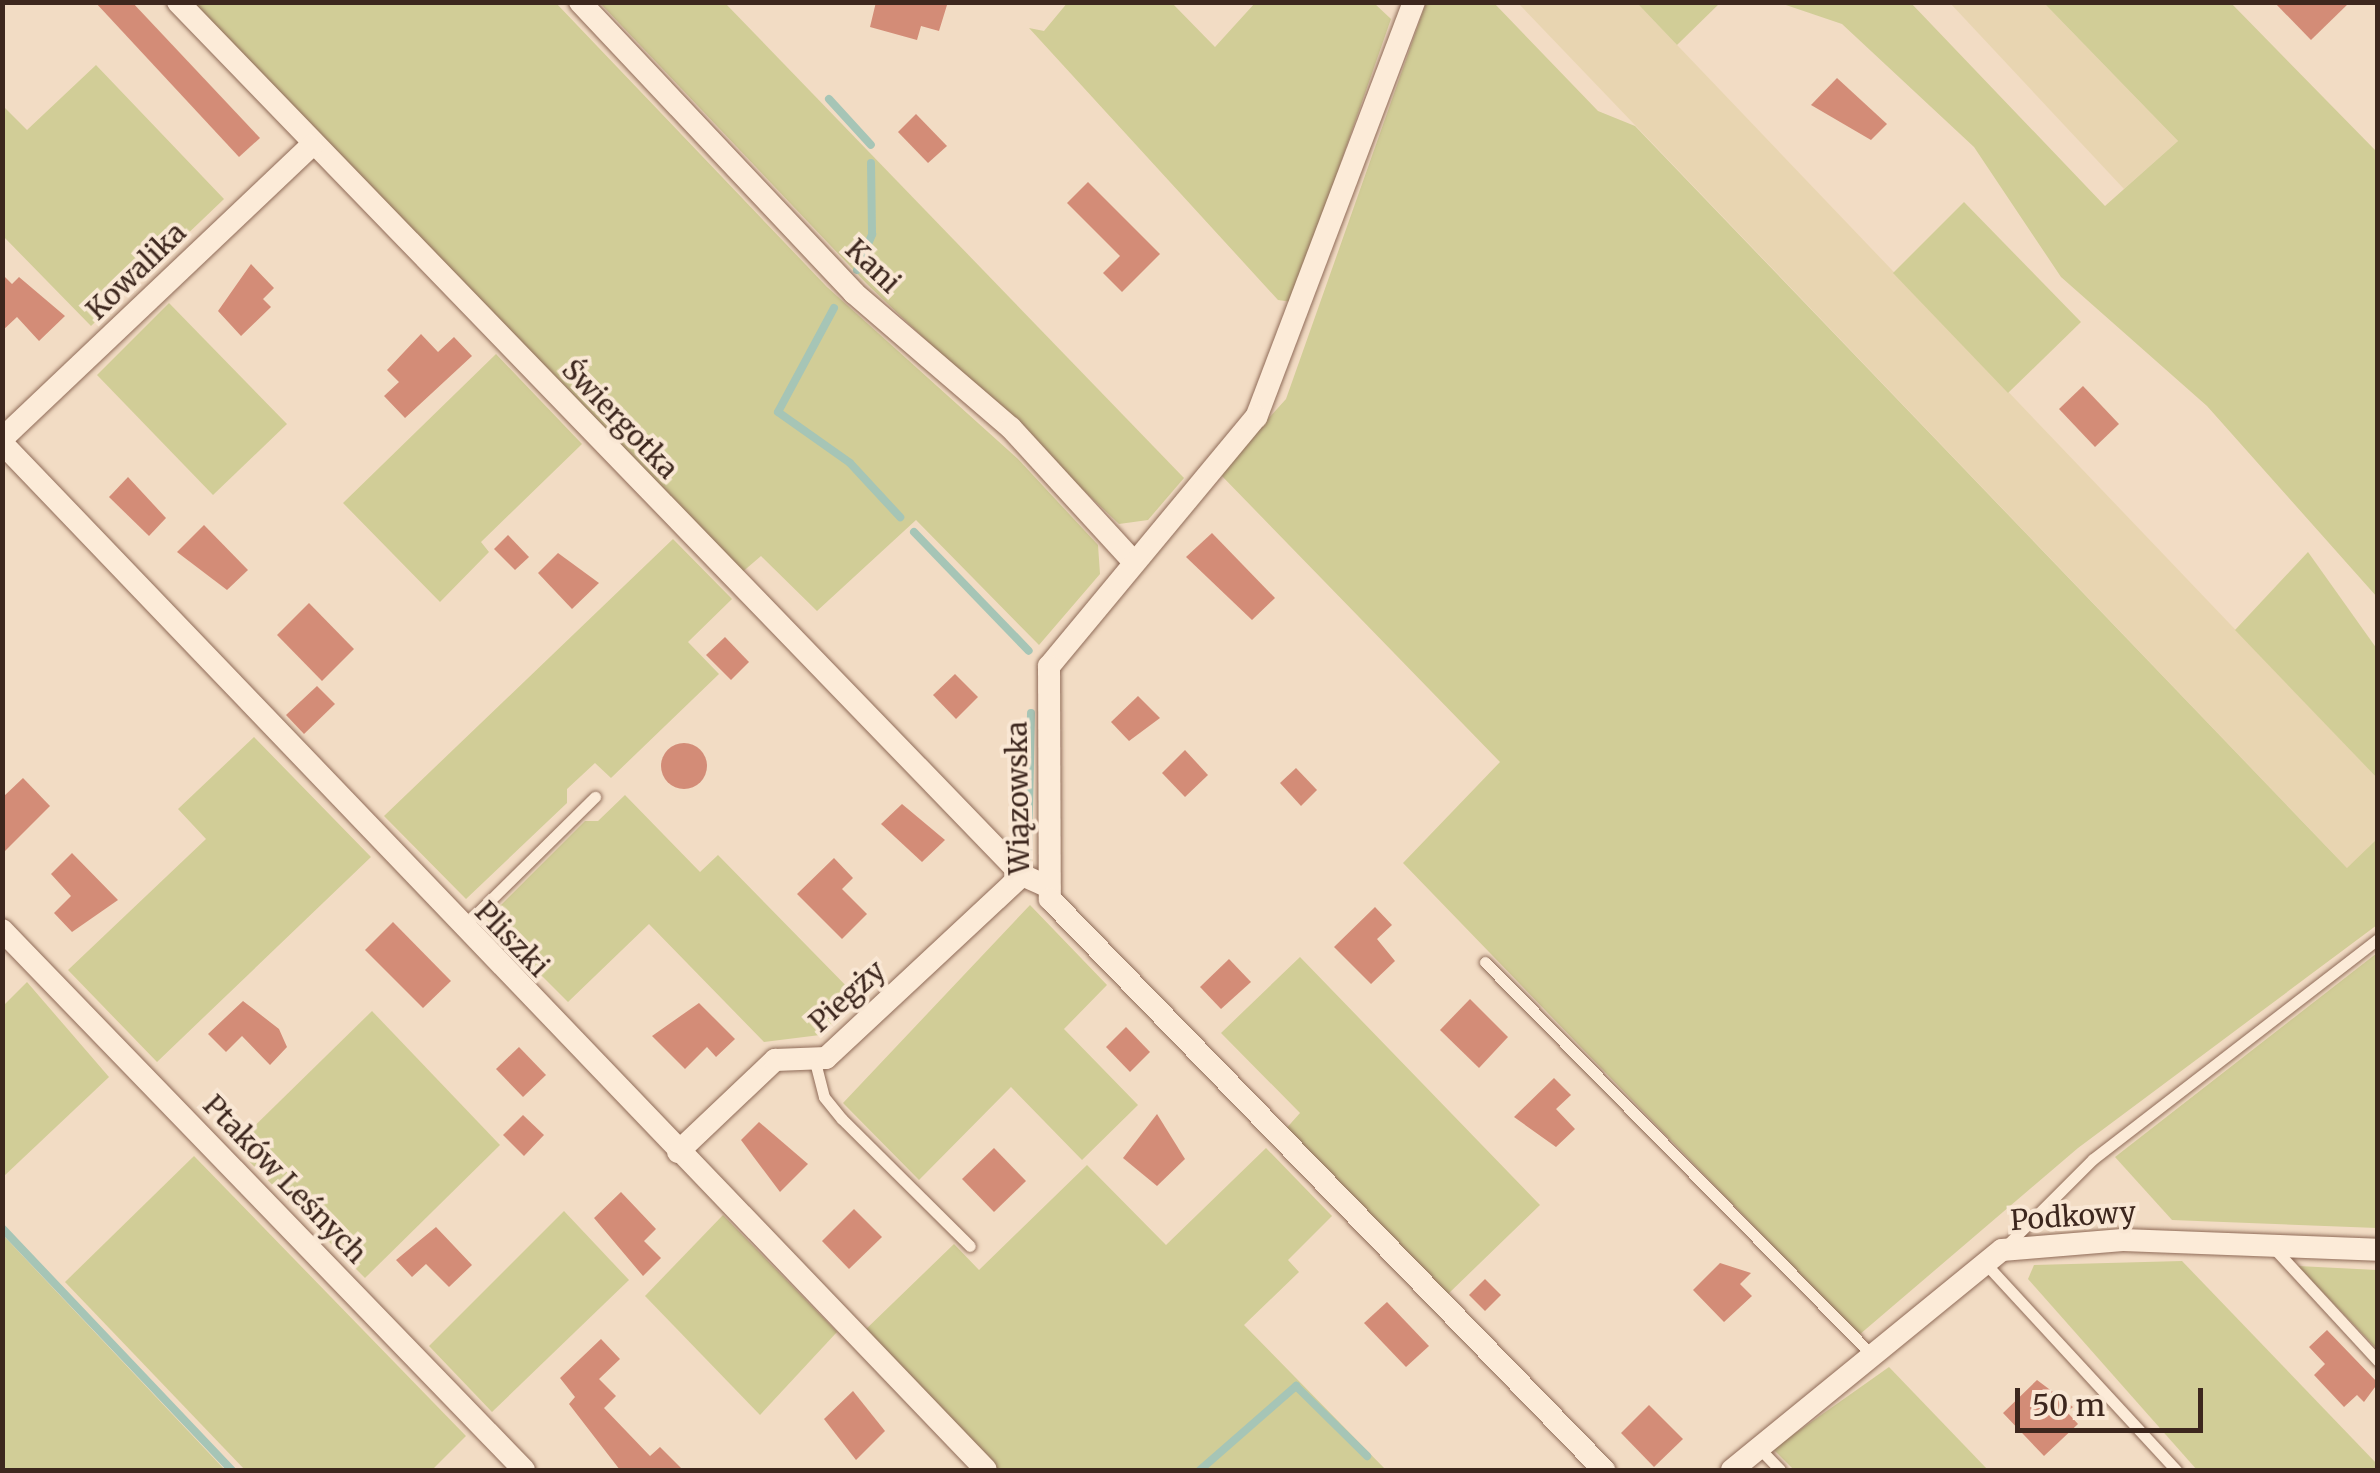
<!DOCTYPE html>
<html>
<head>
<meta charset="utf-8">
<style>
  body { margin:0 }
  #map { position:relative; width:2380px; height:1473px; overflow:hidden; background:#f2dcc4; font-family:Merriweather,serif }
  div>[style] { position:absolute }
  .farmland>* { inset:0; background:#e8d5b1 }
  .green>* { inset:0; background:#d1cd97 }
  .stream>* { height:8px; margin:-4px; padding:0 4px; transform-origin:4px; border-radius:4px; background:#a6c5b6 }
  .building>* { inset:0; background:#d38c77 }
  .round { border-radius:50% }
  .roads { filter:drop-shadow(0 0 2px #8f6b58) drop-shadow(0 0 2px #8f6b58) }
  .service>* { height:11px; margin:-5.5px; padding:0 5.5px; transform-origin:5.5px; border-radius:5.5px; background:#fcebd8 }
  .minor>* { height:22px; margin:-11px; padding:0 11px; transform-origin:11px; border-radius:11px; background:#fcebd8 }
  span { translate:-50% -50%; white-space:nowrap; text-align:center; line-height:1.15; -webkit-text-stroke:8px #f9e7d4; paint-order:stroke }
  .street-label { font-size:28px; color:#3d271e }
  .frame { position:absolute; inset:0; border:5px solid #3d271e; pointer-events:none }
  .scale { position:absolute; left:2015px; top:1388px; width:188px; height:45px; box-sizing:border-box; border:5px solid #3d271e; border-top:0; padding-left:12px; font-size:30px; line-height:35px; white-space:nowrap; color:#3d271e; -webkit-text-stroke:8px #f9e7d4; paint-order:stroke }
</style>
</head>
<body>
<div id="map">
  <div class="farmland">
    <div style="clip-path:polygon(1518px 3px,1637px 3px,2377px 778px,2377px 839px,2348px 869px)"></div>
    <div style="clip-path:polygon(1950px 3px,2044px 3px,2178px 141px,2124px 189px)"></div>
  </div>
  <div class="green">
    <div style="clip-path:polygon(1068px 2px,1172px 3px,1215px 47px,1255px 3px,1374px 3px,1391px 19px,1292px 302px,1278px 300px,1029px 28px,1044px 31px)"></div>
    <div style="clip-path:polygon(1721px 2px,1677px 45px,1637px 3px,1637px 2px)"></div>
    <div style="clip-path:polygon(192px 3px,556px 3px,827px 287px,1018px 459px,1098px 545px,1100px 574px,1039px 645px,916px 520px,817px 611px,761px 556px,740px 574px)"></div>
    <div style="clip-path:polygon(600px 3px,725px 3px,1184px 478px,1148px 520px,1119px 524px,867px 284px)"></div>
    <div style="clip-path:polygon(1426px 3px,1494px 3px,1598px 111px,1635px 126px,2347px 868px,2377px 839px,2377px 925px,2078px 1148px,1859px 1335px,1403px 863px,1500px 762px,1219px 473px,1286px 399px)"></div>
    <div style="clip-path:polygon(1780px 3px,1911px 3px,2105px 206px,2178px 141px,2044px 3px,2231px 3px,2377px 152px,2377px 597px,2207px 406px,2061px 277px,1974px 147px,1842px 24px)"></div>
    <div style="clip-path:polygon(96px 65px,224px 199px,91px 326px,3px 236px,2px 105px,27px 130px)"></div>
    <div style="clip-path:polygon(1964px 202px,2081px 322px,2008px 393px,1893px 273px)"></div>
    <div style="clip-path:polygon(169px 303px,287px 424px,213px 495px,97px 375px)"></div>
    <div style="clip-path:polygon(496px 354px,582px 444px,481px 542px,489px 552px,440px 602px,343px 503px)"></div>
    <div style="clip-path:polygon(673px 539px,732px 599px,688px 642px,719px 674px,611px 778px,595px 763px,567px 789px,567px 803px,466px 899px,384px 816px)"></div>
    <div style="clip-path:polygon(2308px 552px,2377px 649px,2377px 778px,2235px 630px)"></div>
    <div style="clip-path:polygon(254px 737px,371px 857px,157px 1062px,68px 970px,206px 839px,178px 809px)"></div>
    <div style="clip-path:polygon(625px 795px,700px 872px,718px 855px,858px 998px,820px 1035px,764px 1042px,649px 924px,568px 1002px,486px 920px,585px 821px,598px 821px)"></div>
    <div style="clip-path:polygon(1030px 905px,1107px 985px,1064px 1029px,1138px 1105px,1082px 1160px,1011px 1087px,919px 1180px,843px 1103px)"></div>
    <div style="clip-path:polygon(2377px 953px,2377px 1228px,2172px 1220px,2115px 1157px)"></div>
    <div style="clip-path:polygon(1300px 957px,1540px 1205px,1447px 1295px,1283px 1132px,1300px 1113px,1221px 1033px)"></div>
    <div style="clip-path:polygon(27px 982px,109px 1077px,3px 1177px,3px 1006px)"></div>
    <div style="clip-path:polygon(372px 1011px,500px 1145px,365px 1278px,234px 1146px)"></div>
    <div style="clip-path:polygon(1266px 1148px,1332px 1216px,1288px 1260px,1299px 1272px,1244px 1325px,1386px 1470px,998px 1470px,863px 1332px,954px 1244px,979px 1270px,1087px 1165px,1166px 1245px)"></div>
    <div style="clip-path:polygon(194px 1156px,466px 1436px,432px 1470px,245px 1470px,65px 1282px)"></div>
    <div style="clip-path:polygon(564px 1211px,629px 1280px,492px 1412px,429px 1346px)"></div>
    <div style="clip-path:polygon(723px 1215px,837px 1332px,760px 1415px,645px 1296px)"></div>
    <div style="clip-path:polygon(2px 1235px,3px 1235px,225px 1470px,3px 1470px)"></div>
    <div style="clip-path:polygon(2182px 1261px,2377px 1464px,2377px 1470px,2197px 1470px,2028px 1279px,2034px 1265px)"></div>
    <div style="clip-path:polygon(2298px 1266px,2377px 1270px,2377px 1349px)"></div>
    <div style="clip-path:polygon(1889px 1367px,1988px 1470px,1794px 1470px,1773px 1449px)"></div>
  </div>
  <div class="stream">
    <div style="left:829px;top:99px;width:62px;rotate:47.6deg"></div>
    <div style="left:857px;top:270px;width:39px;rotate:-67deg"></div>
    <div style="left:872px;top:234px;width:71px;rotate:-90.8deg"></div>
    <div style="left:834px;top:308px;width:118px;rotate:118.3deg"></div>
    <div style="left:778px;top:412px;width:88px;rotate:35.3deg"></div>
    <div style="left:850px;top:463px;width:74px;rotate:47.2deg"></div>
    <div style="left:914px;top:532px;width:165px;rotate:46deg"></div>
    <div style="left:1028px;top:857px;width:144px;rotate:-88.8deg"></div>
    <div style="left:2px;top:1228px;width:334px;rotate:46.5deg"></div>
    <div style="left:1200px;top:1470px;width:128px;rotate:-41.2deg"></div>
    <div style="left:1296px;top:1386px;width:100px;rotate:44.6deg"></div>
  </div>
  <div class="building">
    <div style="clip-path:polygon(95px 2px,132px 2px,260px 138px,239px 157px)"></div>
    <div style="clip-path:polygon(876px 2px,936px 2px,947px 5px,939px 31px,921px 26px,917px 40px,870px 27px)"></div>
    <div style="clip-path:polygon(2274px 2px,2350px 2px,2311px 40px)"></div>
    <div style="clip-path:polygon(1837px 78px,1887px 124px,1871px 140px,1811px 105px)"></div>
    <div style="clip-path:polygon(916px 114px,947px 146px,928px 163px,898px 132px)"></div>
    <div style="clip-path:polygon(1088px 182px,1160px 254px,1122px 292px,1103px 273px,1120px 256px,1067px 203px)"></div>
    <div style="clip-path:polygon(251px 264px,274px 288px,263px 299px,271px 307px,241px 336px,218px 311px)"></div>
    <div style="clip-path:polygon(2px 274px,12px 284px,19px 277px,65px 316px,39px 341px,17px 317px,2px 331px)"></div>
    <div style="clip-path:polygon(421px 334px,438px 352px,454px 337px,472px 356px,405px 418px,384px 396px,399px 382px,387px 370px)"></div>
    <div style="clip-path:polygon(2083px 386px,2119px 424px,2095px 447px,2059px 409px)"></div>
    <div style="clip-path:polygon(128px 477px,166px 518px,149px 536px,109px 497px)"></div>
    <div style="clip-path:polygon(204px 525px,248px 570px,227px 590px,177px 552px)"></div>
    <div style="clip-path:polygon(1212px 533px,1275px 598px,1252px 620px,1186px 557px)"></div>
    <div style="clip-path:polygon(508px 535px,529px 557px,515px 570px,494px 549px)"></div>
    <div style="clip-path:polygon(558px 553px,599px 583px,572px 609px,538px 573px)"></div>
    <div style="clip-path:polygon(309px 603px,354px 649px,322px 681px,277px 635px)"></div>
    <div style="clip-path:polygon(725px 637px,749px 662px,731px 680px,706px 655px)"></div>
    <div style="clip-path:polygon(955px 674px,978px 697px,956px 719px,933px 695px)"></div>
    <div style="clip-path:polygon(317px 686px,335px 704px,304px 734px,286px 715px)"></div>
    <div style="clip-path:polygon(1138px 696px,1160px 718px,1129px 741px,1111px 722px)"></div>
    <div class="round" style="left:661px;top:743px;width:46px;height:46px"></div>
    <div style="clip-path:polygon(1185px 750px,1208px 775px,1185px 797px,1162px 773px)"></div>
    <div style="clip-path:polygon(1296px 768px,1317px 790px,1301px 806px,1280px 783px)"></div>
    <div style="clip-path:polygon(23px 778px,50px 806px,2px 854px,2px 798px)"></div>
    <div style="clip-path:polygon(902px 804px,945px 840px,922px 862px,881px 824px)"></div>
    <div style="clip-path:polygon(72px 853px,118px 900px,72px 932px,54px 913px,71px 896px,51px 874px)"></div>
    <div style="clip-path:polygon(834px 858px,853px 878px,842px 889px,867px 914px,842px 939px,797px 894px)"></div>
    <div style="clip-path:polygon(1375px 907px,1392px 925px,1377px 939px,1395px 961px,1371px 984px,1334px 947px)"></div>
    <div style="clip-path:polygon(393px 922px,451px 981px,423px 1008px,365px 950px)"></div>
    <div style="clip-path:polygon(1229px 959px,1251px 982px,1221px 1009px,1200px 987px)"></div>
    <div style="clip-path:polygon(1470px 999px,1508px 1037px,1479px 1068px,1440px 1030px)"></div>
    <div style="clip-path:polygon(243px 1001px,279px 1029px,287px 1047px,270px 1065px,242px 1036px,226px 1052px,208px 1034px)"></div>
    <div style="clip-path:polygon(699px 1003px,735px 1039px,716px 1057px,707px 1047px,685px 1069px,652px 1036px)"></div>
    <div style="clip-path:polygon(1126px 1027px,1150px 1052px,1130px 1072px,1106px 1047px)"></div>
    <div style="clip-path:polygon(519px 1047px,546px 1075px,523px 1097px,496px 1069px)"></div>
    <div style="clip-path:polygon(1554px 1078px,1571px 1095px,1556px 1109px,1575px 1129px,1556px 1147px,1514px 1117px)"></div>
    <div style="clip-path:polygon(1157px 1114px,1185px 1159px,1157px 1186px,1123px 1158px)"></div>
    <div style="clip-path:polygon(523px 1115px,544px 1135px,524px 1156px,503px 1135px)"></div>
    <div style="clip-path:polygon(759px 1122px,808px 1164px,780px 1192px,741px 1140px)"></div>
    <div style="clip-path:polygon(994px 1148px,1026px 1181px,994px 1212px,962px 1179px)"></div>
    <div style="clip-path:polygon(621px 1192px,656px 1229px,644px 1241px,661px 1258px,643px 1276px,594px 1218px)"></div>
    <div style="clip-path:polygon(854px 1209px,882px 1237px,849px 1269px,822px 1241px)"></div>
    <div style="clip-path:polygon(436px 1227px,472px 1265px,449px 1287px,426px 1264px,412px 1277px,396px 1260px)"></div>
    <div style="clip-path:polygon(1720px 1263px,1751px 1273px,1740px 1284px,1752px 1296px,1724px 1322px,1693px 1290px)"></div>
    <div style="clip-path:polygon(1485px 1279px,1501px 1295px,1485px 1311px,1469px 1295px)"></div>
    <div style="clip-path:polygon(1387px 1302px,1429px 1346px,1406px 1367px,1364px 1323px)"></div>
    <div style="clip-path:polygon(2327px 1330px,2378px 1383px,2364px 1402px,2357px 1395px,2344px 1407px,2314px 1375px,2325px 1364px,2309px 1347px)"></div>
    <div style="clip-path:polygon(601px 1339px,620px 1359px,599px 1379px,616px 1396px,604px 1408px,650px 1456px,660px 1447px,683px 1470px,620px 1470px,569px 1404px,575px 1397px,560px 1378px)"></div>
    <div style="clip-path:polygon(2037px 1380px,2073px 1407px,2067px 1412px,2078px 1424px,2044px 1456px,2003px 1413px)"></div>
    <div style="clip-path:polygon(853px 1391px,885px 1431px,856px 1460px,824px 1419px)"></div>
    <div style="clip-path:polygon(1649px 1405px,1683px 1439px,1654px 1467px,1621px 1433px)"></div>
  </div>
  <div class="roads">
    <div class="service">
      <div style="left:464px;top:926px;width:184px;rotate:-44.6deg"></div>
      <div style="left:1485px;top:962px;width:550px;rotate:45.44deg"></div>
      <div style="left:814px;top:1058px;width:40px;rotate:75.6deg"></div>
      <div style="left:824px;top:1097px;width:28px;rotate:51deg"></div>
      <div style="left:842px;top:1119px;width:180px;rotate:44.8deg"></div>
      <div style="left:2272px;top:1246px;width:156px;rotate:47.3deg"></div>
      <div style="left:2005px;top:1247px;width:124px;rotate:-45deg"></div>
      <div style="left:2093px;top:1159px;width:360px;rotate:-37.7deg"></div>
      <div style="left:1985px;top:1263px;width:282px;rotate:47.3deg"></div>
      <div style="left:1759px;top:1448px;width:30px;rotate:46deg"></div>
    </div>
    <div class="minor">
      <div style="left:178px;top:2px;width:1214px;rotate:45.97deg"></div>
      <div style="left:1022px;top:875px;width:30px;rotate:24deg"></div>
      <div style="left:580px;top:2px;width:400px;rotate:46.7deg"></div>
      <div style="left:854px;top:293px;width:207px;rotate:40.7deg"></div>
      <div style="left:1011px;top:428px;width:182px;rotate:47.5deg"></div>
      <div style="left:1414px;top:2px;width:444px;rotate:110.8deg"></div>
      <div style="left:1256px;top:417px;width:324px;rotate:129.7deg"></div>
      <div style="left:1049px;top:666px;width:233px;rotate:89.8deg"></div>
      <div style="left:1050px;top:899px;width:796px;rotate:45.87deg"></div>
      <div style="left:2px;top:439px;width:426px;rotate:-43.5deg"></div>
      <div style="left:2px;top:443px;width:1422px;rotate:46.22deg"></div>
      <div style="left:2px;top:930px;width:751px;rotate:45.97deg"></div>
      <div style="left:678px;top:1152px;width:134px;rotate:-43.5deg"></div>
      <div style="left:775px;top:1060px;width:51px;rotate:-2.2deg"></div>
      <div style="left:826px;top:1058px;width:268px;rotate:-43deg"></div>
      <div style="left:1732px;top:1470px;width:348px;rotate:-39.2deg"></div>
      <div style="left:2002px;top:1250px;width:121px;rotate:-4.7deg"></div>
      <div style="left:2123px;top:1240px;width:255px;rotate:2.2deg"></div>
    </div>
  </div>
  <div class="street-label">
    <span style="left:873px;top:266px;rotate:44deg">Kani</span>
    <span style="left:136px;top:271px;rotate:-44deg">Kowalika</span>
    <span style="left:620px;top:419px;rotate:46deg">Świergotka</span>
    <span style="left:1018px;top:798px;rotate:-91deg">Wiązowska</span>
    <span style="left:512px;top:939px;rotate:46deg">Pliszki</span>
    <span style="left:847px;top:996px;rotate:-42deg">Piegży</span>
    <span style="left:285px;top:1179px;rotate:46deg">Ptaków Leśnych</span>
    <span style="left:2073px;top:1216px;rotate:-4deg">Podkowy</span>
  </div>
  <div class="frame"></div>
  <div class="scale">50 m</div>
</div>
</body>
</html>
